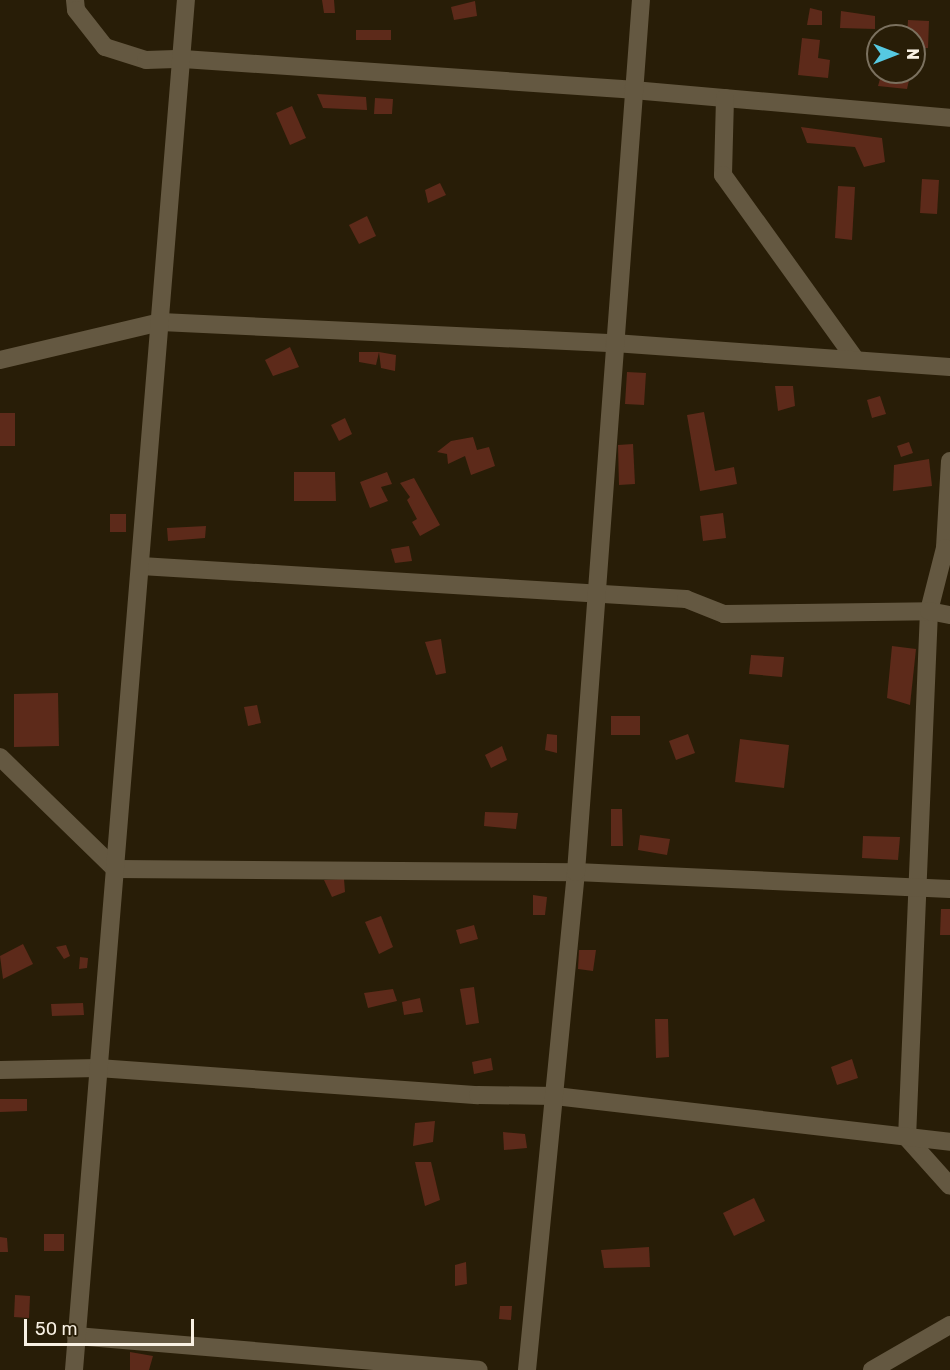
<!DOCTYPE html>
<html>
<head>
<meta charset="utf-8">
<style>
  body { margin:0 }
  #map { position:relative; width:950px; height:1370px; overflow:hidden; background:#281d07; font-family:Rubik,sans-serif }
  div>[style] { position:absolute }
  .building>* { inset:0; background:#5d2a1a }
  .minor>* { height:18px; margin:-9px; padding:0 9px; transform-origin:9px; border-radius:9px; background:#645841 }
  span { translate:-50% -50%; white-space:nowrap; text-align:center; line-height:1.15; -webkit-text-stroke:6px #281d07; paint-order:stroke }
  .north { position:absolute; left:866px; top:24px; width:60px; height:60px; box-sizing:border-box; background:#281d07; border:2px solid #7b715f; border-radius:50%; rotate:90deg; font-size:16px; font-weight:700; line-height:24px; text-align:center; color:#f8f0e3 }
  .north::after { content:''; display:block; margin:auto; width:21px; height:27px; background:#56c9e1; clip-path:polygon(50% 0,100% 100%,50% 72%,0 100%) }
  .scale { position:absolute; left:24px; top:1319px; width:170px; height:27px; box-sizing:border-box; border:3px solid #f8f0e3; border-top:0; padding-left:8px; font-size:18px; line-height:21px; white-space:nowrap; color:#f8f0e3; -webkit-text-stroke:4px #281d07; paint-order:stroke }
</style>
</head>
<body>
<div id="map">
  <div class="building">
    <div style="clip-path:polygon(322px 0,334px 0,335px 13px,324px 13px)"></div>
    <div style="clip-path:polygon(475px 1px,477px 16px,454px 20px,451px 7px)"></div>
    <div style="clip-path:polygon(810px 8px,822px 11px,822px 25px,807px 25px)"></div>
    <div style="clip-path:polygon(841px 11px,875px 16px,875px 29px,840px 28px)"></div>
    <div style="clip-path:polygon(908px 20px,929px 21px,928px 48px,914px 48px,914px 36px,907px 36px)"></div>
    <div style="clip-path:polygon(356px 30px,391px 30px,391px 40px,356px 40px)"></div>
    <div style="clip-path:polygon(802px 38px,820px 40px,818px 58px,830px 60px,828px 78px,798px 75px)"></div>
    <div style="clip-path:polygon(882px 72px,910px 76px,907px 89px,878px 86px)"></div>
    <div style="clip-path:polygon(317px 94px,366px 97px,367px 110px,323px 108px)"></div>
    <div style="clip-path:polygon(375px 98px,393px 99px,392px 114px,374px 114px)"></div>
    <div style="clip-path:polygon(292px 106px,306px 138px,290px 145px,276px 113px)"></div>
    <div style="clip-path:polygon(801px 127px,882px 138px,885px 162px,864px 167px,855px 147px,807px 143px)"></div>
    <div style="clip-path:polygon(922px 179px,939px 180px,937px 214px,920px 213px)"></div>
    <div style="clip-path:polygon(440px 183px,446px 195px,428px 203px,425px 190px)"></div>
    <div style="clip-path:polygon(838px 186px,855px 187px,852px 240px,835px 238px)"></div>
    <div style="clip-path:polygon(367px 216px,376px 236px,359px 244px,349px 225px)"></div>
    <div style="clip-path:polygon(290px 347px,299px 367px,273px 376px,265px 360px)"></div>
    <div style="clip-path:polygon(359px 352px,379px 352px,376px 365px,359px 362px)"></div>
    <div style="clip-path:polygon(379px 352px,396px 355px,395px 371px,381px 368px)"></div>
    <div style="clip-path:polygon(627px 372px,646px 373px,644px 405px,625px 404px)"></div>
    <div style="clip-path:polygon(775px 386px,793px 386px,795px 406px,778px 411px)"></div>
    <div style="clip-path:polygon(880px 396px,886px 414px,872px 418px,867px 400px)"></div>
    <div style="clip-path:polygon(704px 412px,715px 471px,734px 467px,737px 484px,700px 491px,687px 415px)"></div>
    <div style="clip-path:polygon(0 413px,15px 413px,15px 446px,0 446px)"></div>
    <div style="clip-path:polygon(345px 418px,352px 434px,339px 441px,331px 425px)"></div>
    <div style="clip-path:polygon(473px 437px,477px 450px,489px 447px,495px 466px,471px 475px,465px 456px,448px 464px,447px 454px,437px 452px,451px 441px)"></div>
    <div style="clip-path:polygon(909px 442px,913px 453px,901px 457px,897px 446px)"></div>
    <div style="clip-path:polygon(633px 444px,635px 484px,619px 485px,618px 445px)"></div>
    <div style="clip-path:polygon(929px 459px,932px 486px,893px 491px,894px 465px)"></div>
    <div style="clip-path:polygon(294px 472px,335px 472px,336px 501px,294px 501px)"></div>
    <div style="clip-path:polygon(387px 472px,392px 484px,381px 487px,388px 501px,370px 508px,360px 482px)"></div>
    <div style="clip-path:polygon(414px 478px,440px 525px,420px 536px,412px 522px,417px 519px,407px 500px,410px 497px,400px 483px)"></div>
    <div style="clip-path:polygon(723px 513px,726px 538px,703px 541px,700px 516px)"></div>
    <div style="clip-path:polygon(110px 514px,126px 514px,126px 532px,110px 532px)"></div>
    <div style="clip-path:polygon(206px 526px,205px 538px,168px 541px,167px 528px)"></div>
    <div style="clip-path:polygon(409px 546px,412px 561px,395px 563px,391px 549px)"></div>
    <div style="clip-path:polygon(441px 639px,446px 673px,436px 675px,425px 642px)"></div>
    <div style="clip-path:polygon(892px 646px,916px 649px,910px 705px,887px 698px)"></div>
    <div style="clip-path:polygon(751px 655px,784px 657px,782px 677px,749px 674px)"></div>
    <div style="clip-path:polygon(58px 693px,59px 746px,14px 747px,14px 694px)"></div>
    <div style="clip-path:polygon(257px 705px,261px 723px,248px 726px,244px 707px)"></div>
    <div style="clip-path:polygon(611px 716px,640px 716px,640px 735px,611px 735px)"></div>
    <div style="clip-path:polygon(547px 734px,557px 735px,557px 753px,545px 750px)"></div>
    <div style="clip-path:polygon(688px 734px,695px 753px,676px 760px,669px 741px)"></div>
    <div style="clip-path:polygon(740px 739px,789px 745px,784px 788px,735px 782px)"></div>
    <div style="clip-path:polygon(502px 746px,507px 760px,491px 768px,485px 755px)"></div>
    <div style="clip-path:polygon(611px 809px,622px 809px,623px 846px,611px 846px)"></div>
    <div style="clip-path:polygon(485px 812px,518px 813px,516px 829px,484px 826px)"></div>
    <div style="clip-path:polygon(640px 835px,670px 839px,667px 855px,638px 850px)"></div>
    <div style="clip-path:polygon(863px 836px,900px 837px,898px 860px,862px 858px)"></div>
    <div style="clip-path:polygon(344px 879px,345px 892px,332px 897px,324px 880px)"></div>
    <div style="clip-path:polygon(533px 895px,547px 897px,545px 915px,533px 915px)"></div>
    <div style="clip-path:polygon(941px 909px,950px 909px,950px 935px,940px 935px)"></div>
    <div style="clip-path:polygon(381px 916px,393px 947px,379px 954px,365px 922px)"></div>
    <div style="clip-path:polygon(474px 925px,478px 939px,460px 944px,456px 930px)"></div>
    <div style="clip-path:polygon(23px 944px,33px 964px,3px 979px,0 956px)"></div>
    <div style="clip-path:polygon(66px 945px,70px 956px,64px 959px,56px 947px)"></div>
    <div style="clip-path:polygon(579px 950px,596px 950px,593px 971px,578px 969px)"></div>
    <div style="clip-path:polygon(80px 957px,88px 958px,87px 968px,79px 969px)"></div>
    <div style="clip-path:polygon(474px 987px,479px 1023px,466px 1025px,460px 989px)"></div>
    <div style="clip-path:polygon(393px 989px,397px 1001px,368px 1008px,364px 993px)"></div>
    <div style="clip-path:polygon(420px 998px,423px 1012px,404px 1015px,402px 1002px)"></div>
    <div style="clip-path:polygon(83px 1003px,84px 1015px,52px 1016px,51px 1004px)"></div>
    <div style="clip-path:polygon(655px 1019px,668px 1019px,669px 1057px,656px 1058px)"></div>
    <div style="clip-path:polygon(491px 1058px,493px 1070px,474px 1074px,472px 1062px)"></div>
    <div style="clip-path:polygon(852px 1059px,858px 1078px,837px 1085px,831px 1067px)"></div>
    <div style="clip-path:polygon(0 1099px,27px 1099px,27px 1111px,0 1112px)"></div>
    <div style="clip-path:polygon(435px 1121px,433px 1142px,413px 1146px,415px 1123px)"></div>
    <div style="clip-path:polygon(503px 1132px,525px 1134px,527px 1148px,504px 1150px)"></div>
    <div style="clip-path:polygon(415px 1162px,431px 1162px,440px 1200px,425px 1206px)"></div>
    <div style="clip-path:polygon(754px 1198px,765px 1221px,734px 1236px,723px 1213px)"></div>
    <div style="clip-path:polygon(44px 1234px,64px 1234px,64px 1251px,44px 1251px)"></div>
    <div style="clip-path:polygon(0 1237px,7px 1238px,8px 1252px,0 1252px)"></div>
    <div style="clip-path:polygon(649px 1247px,650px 1267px,604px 1268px,601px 1250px)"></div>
    <div style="clip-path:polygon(466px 1262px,467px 1284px,455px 1286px,455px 1265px)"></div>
    <div style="clip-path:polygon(15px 1295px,30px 1296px,29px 1318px,14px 1317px)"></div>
    <div style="clip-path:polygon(500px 1306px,512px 1306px,511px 1320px,499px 1319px)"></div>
    <div style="clip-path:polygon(130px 1352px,153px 1356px,149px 1370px,130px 1370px)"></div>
  </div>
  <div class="minor">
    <div style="left:75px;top:0;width:10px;rotate:84deg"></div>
    <div style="left:76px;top:10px;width:47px;rotate:51.9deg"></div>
    <div style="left:105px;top:47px;width:43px;rotate:17.6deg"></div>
    <div style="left:146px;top:60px;width:37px;rotate:-2deg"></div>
    <div style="left:183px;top:59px;width:451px;rotate:3.9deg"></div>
    <div style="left:633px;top:90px;width:318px;rotate:5deg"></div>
    <div style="left:725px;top:98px;width:77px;rotate:91.5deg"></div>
    <div style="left:723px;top:175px;width:226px;rotate:54.3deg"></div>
    <div style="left:0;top:360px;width:165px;rotate:-13.3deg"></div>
    <div style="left:161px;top:322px;width:453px;rotate:2.7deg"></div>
    <div style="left:614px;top:343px;width:337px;rotate:4.1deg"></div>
    <div style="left:950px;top:461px;width:87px;rotate:93.3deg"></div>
    <div style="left:945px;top:548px;width:65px;rotate:104.3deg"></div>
    <div style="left:929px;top:611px;width:527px;rotate:92.39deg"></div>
    <div style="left:907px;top:1138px;width:64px;rotate:48.1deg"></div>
    <div style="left:141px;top:566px;width:546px;rotate:3.47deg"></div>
    <div style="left:686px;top:599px;width:41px;rotate:21.5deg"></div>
    <div style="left:724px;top:614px;width:205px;rotate:-0.8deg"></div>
    <div style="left:929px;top:611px;width:21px;rotate:11deg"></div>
    <div style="left:0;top:757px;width:161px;rotate:44.2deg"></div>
    <div style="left:115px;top:869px;width:461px;rotate:0.4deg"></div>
    <div style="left:576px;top:872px;width:374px;rotate:2.6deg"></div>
    <div style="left:0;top:1070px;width:98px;rotate:-1.2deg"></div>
    <div style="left:98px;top:1068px;width:381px;rotate:4.1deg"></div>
    <div style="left:478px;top:1095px;width:77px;rotate:0.7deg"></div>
    <div style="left:555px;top:1096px;width:398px;rotate:6.6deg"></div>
    <div style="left:76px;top:1336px;width:404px;rotate:4.8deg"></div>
    <div style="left:74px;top:1370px;width:1375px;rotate:-85.33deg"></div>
    <div style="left:527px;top:1370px;width:500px;rotate:-84.38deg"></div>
    <div style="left:576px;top:872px;width:874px;rotate:-85.74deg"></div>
    <div style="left:872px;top:1370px;width:90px;rotate:-30deg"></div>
  </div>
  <div class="north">N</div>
  <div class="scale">50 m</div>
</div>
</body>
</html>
